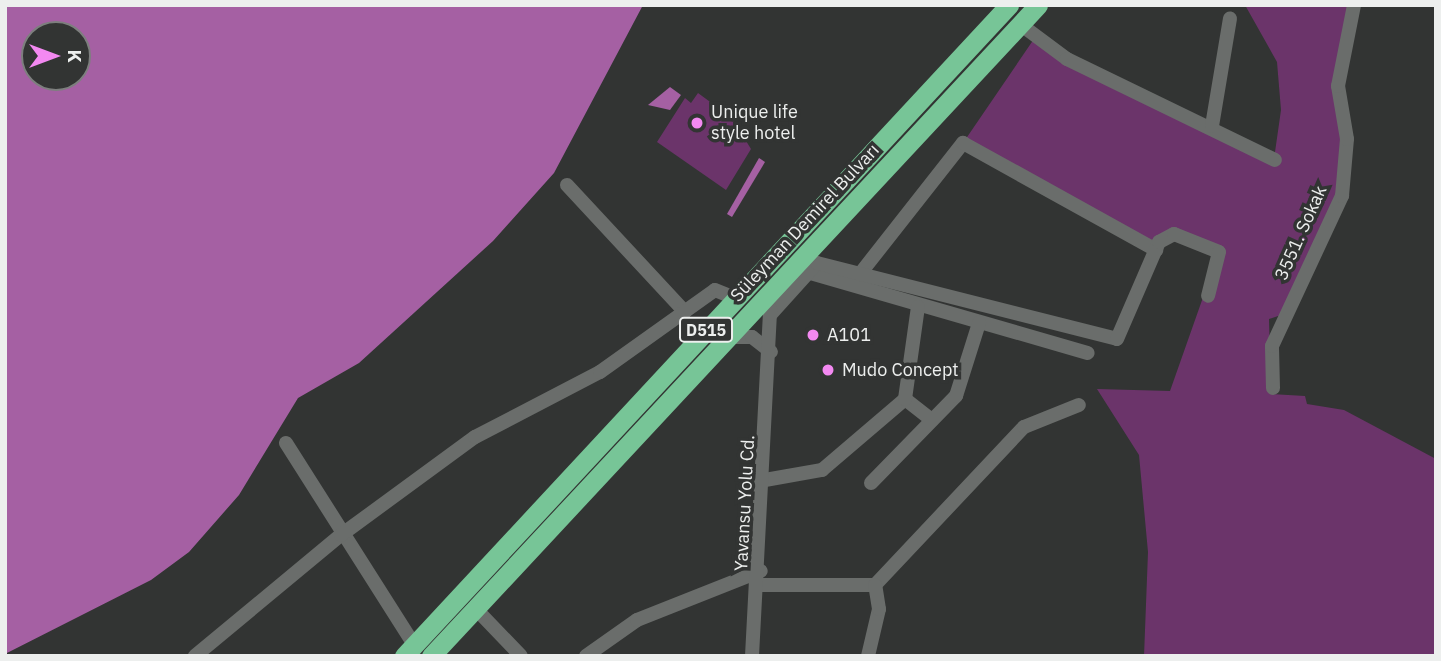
<!DOCTYPE html>
<html>
<head>
<meta charset="utf-8">
<style>
  body { margin:0 }
  #map { position:relative; width:1441px; height:661px; overflow:hidden; background:#323433; font-family:"IBM Plex Sans",sans-serif }
  div>[style] { position:absolute }
  .green>* { inset:0; background:#6b346a }
  .water>* { inset:0; background:#a560a3 }
  .minor>* { height:14px; margin:-7px; padding:0 7px; transform-origin:7px; border-radius:7px; background:#6a6d6b }
  .highway>* { height:19px; margin:-9.5px; padding:0 9.5px; transform-origin:9.5px; border-radius:9.5px; background:#77c597 }
  .dots>* { width:19px; height:19px; translate:-50% -50%; box-sizing:border-box; border:4px solid #323433; border-radius:50% }
  span { translate:-50% -50%; white-space:nowrap; text-align:center; line-height:1.15; -webkit-text-stroke:7px #323433; paint-order:stroke }
  .shield-label span { padding:2px 5px; background:#323433; border:2px solid; border-radius:5px; -webkit-text-stroke-width:0 }
  .shield-label { font-size:16px; color:#edefee; font-weight:700 }
  .poi-label { font-size:18px; color:#edefee }
  .left { translate:0 -50%; text-align:left }
  .street-label { font-size:18px; color:#edefee }
  .frame { position:absolute; inset:0; border:7px solid #edefee; pointer-events:none }
  .north { position:absolute; left:21px; top:21px; width:70px; height:70px; box-sizing:border-box; background:#323433; border:2px solid #7d7f7e; border-radius:50%; rotate:90deg; font-size:19px; font-weight:700; line-height:28px; text-align:center; color:#edefee }
  .north::after { content:''; display:block; margin:auto; width:24px; height:32px; background:#f389f1; clip-path:polygon(50% 0,100% 100%,50% 72%,0 100%) }
</style>
</head>
<body>
<div id="map">
  <div class="green">
    <div style="clip-path:polygon(1245px 5px,1356px 5px,1342px 52px,1347px 139px,1342px 196px,1284px 314px,1269px 319px,1271px 394px,1305px 396px,1307px 404px,1344px 410px,1436px 459px,1436px 656px,1144px 656px,1148px 552px,1139px 455px,1097px 389px,1170px 391px,1219px 252px,1174px 234px,1156px 250px,963px 143px,1036px 36px,1274px 159px,1281px 110px,1277px 62px)"></div>
    <div style="clip-path:polygon(698px 93px,732px 118px,751px 149px,726px 190px,657px 142px,685px 98px,691px 103px)"></div>
  </div>
  <div class="water">
    <div style="clip-path:polygon(evenodd,5px 5px,643px 5px,554px 173px,493px 241px,359px 363px,298px 398px,239px 495px,189px 552px,151px 580px,5px 654px,5px 5px,35px 35px,77px 35px,77px 77px,35px 77px,35px 35px)"></div>
    <div style="clip-path:polygon(670px 87px,681px 95px,670px 110px,648px 105px)"></div>
    <div style="clip-path:polygon(759px 158px,765px 162px,732px 217px,727px 214px)"></div>
  </div>
  <div class="minor">
    <div style="left:1020px;top:24px;width:59px;rotate:36.7deg"></div>
    <div style="left:1067px;top:59px;width:231px;rotate:25.9deg"></div>
    <div style="left:1212px;top:126px;width:109px;rotate:-80.5deg"></div>
    <div style="left:567px;top:185px;width:173px;rotate:47.1deg"></div>
    <div style="left:863px;top:270px;width:162px;rotate:-51.8deg"></div>
    <div style="left:963px;top:143px;width:221px;rotate:29deg"></div>
    <div style="left:807px;top:272px;width:292px;rotate:16.1deg"></div>
    <div style="left:770px;top:315px;width:70px;rotate:-47.9deg"></div>
    <div style="left:817px;top:263px;width:309px;rotate:14.2deg"></div>
    <div style="left:1117px;top:339px;width:106px;rotate:-66.6deg"></div>
    <div style="left:1159px;top:242px;width:17px;rotate:-28deg"></div>
    <div style="left:1174px;top:234px;width:48px;rotate:21.8deg"></div>
    <div style="left:1219px;top:252px;width:45px;rotate:104deg"></div>
    <div style="left:727px;top:337px;width:25px"></div>
    <div style="left:752px;top:337px;width:24px;rotate:38deg"></div>
    <div style="left:1273px;top:388px;width:42px;rotate:-91.4deg"></div>
    <div style="left:1272px;top:346px;width:166px;rotate:-65deg"></div>
    <div style="left:1342px;top:196px;width:57px;rotate:-85deg"></div>
    <div style="left:1347px;top:139px;width:54px;rotate:-99.6deg"></div>
    <div style="left:1338px;top:86px;width:83px;rotate:-78.8deg"></div>
    <div style="left:905px;top:399px;width:34px;rotate:38deg"></div>
    <div style="left:286px;top:443px;width:239px;rotate:57.6deg"></div>
    <div style="left:765px;top:480px;width:58px;rotate:-10deg"></div>
    <div style="left:822px;top:470px;width:109px;rotate:-40.5deg"></div>
    <div style="left:905px;top:399px;width:93px;rotate:-82deg"></div>
    <div style="left:871px;top:483px;width:122px;rotate:-45.7deg"></div>
    <div style="left:956px;top:396px;width:77px;rotate:-72.5deg"></div>
    <div style="left:760px;top:585px;width:115px"></div>
    <div style="left:875px;top:585px;width:217px;rotate:-46.7deg"></div>
    <div style="left:1024px;top:427px;width:59px;rotate:-21.8deg"></div>
    <div style="left:475px;top:608px;width:66px;rotate:46.2deg"></div>
    <div style="left:195px;top:656px;width:190px;rotate:-39.7deg"></div>
    <div style="left:341px;top:535px;width:166px;rotate:-36.2deg"></div>
    <div style="left:475px;top:437px;width:141px;rotate:-27.5deg"></div>
    <div style="left:600px;top:372px;width:141px;rotate:-35.5deg"></div>
    <div style="left:715px;top:290px;width:22px;rotate:22deg"></div>
    <div style="left:586px;top:656px;width:62px;rotate:-35.2deg"></div>
    <div style="left:637px;top:620px;width:133px;rotate:-21.6deg"></div>
    <div style="left:752px;top:656px;width:348px;rotate:-87deg"></div>
    <div style="left:868px;top:656px;width:48px;rotate:-76.8deg"></div>
    <div style="left:879px;top:609px;width:24px;rotate:-99deg"></div>
  </div>
  <div class="highway">
    <div style="left:404px;top:656px;width:889px;rotate:-47.1deg"></div>
    <div style="left:431px;top:656px;width:890px;rotate:-47deg"></div>
  </div>
  <div class="dots">
    <div style="left:697px;top:123px;background:#f389f1"></div>
    <div style="left:813px;top:335px;background:#f389f1"></div>
    <div style="left:828px;top:370px;background:#f389f1"></div>
  </div>
  <div class="shield-label">
    <span style="left:706px;top:330px">D515</span>
  </div>
  <div class="poi-label">
    <span class="left" style="left:711px;top:123px">Unique life<br>style hotel</span>
    <span class="left" style="left:827px;top:335px">A101</span>
    <span class="left" style="left:842px;top:370px">Mudo Concept</span>
  </div>
  <div class="street-label">
    <span style="left:805px;top:223px;rotate:-47deg">Süleyman Demirel Bulvarı</span>
    <span style="left:1301px;top:233px;rotate:-66deg">3551. Sokak</span>
    <span style="left:745px;top:503px;rotate:-87deg">Yavansu Yolu Cd.</span>
  </div>
  <div class="frame"></div>
  <div class="north">K</div>
</div>
</body>
</html>
